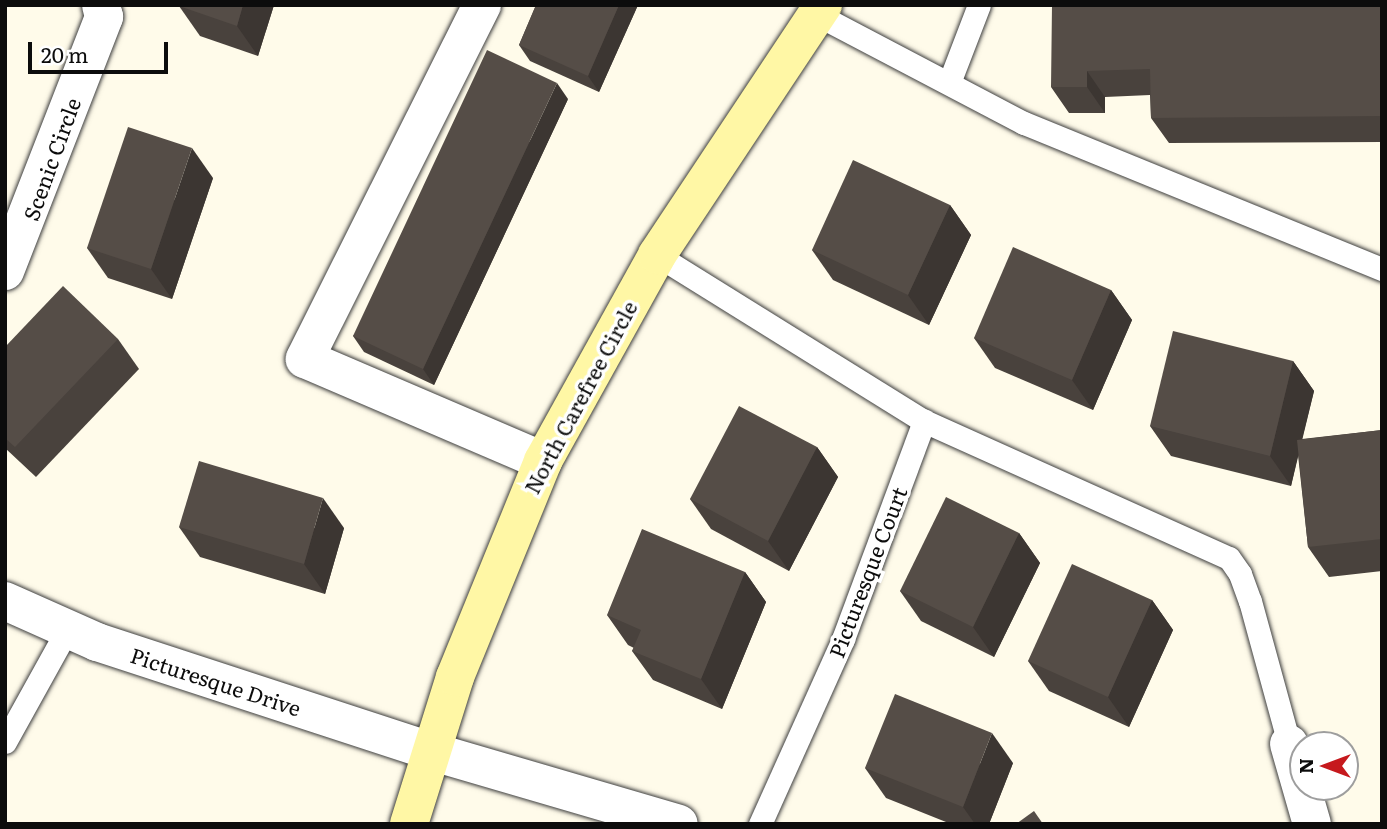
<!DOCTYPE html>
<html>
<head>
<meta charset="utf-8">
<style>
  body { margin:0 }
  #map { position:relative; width:1387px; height:829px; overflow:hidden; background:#fffbea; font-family:Literata,serif }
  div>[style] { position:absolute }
  .roads { filter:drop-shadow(0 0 2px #3f3f3f) drop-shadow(0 0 2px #3f3f3f) }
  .service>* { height:23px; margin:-11.5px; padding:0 11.5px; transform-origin:11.5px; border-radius:11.5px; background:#fff }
  .minor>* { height:38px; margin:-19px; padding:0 19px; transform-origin:19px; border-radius:19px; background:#fff }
  .secondary>* { height:38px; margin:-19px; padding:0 19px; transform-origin:19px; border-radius:19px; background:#fff7a5 }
  .wall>* { inset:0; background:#49423d }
  .shaded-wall>* { inset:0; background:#3c3632 }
  .building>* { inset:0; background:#554d47 }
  span { translate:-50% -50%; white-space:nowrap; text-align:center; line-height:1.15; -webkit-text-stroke:7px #fff; paint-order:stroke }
  .street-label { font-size:21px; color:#0c0c0c }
  .frame { position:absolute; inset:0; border:7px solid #0c0c0c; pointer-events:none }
  .north { position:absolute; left:1289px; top:731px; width:70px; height:70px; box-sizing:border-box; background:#fff; border:2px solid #9e9e9e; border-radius:50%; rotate:270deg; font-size:19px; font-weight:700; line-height:28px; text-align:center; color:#0c0c0c }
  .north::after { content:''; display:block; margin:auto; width:24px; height:32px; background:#c6191d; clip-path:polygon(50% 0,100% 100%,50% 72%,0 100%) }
  .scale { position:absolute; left:28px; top:42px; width:140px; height:32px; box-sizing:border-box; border:4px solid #0c0c0c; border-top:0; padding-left:9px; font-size:21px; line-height:24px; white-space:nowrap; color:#0c0c0c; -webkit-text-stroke:5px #fff; paint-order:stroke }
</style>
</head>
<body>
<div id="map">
  <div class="roads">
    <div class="service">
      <div style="left:818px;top:15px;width:233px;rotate:27.7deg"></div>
      <div style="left:1024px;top:123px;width:387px;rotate:22.2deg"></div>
      <div style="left:949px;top:83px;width:84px;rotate:-69deg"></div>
      <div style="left:657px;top:255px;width:314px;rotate:31.9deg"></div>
      <div style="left:924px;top:421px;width:334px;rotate:24.2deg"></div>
      <div style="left:1229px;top:558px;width:19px;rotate:55deg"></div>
      <div style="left:1240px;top:574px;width:29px;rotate:70deg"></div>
      <div style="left:1250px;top:601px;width:148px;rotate:74.7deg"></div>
      <div style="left:5px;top:742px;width:128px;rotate:-61deg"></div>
      <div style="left:760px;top:824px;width:203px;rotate:-65.8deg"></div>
      <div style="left:843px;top:639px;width:233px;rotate:-69.6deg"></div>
    </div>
    <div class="minor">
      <div style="left:482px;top:5px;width:396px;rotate:116.6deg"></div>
      <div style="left:305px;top:359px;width:259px;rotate:23.2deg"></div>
      <div style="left:5px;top:271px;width:273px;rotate:-68.7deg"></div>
      <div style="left:104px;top:17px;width:12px;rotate:-104deg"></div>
      <div style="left:5px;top:601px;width:101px;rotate:24deg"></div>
      <div style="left:97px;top:642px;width:350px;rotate:18.1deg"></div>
      <div style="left:430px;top:751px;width:259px;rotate:16.3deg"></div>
      <div style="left:1289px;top:744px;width:83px;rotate:74deg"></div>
    </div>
    <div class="secondary">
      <div style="left:409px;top:824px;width:154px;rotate:-72.6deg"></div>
      <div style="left:455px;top:677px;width:233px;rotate:-67.8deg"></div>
      <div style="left:543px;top:461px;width:235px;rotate:-61deg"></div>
      <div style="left:657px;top:255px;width:300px;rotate:-56.4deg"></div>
    </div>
  </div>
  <div class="wall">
    <div style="clip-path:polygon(274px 5px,258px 56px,200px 36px,179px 6px)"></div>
    <div style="clip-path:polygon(536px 5px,638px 5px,599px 92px,530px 61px,519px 45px)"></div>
    <div style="clip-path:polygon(1186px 6px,1382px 7px,1382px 142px,1169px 143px,1151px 118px,1150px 95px,1105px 97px,1105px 113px,1069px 113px,1051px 87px)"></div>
    <div style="clip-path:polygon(568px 99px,434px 385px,364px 352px,353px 336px)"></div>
    <div style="clip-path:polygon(213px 178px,172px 299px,108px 278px,87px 248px)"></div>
    <div style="clip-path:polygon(950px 205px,971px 235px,929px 325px,833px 280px,812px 250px)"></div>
    <div style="clip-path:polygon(1111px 290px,1132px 320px,1093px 410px,995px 368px,974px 338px)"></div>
    <div style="clip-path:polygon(118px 339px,139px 369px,36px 477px,5px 448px,5px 347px)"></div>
    <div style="clip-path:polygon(1293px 361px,1314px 391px,1302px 439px,1382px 430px,1382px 571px,1329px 577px,1308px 547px,1298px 455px,1291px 486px,1171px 456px,1150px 426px)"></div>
    <div style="clip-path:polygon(817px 447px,838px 477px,789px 571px,711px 529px,690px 499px)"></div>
    <div style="clip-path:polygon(179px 527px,344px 528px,325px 594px,200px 557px)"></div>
    <div style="clip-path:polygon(1019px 533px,1040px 563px,994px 657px,921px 621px,900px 591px)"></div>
    <div style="clip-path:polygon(745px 572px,766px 602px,722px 709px,653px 680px,632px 651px,634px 648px,628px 645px,607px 615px)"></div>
    <div style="clip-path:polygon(1152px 600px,1173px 630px,1129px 727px,1049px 691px,1028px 661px)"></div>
    <div style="clip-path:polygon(1013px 763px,989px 824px,951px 824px,886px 798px,865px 768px)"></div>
  </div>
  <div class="shaded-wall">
    <div style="clip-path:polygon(243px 5px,274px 5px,258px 56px,237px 26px)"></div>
    <div style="clip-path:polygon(619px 5px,638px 5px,599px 92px,588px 76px)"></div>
    <div style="clip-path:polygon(1087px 71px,1105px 97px,1105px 113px,1087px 87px)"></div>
    <div style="clip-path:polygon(557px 83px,568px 99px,434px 385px,423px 369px)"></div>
    <div style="clip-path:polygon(192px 148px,213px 178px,172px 299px,151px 269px)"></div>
    <div style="clip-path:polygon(950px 205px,971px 235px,929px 325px,908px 295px)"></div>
    <div style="clip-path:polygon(1111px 290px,1132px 320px,1093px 410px,1072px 380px)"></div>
    <div style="clip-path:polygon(1293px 361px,1314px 391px,1291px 486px,1270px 456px)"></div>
    <div style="clip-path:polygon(817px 447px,838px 477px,789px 571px,768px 541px)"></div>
    <div style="clip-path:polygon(323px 498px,344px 528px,325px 594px,304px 564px)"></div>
    <div style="clip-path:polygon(1019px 533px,1040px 563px,994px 657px,973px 627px)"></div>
    <div style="clip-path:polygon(745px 572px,766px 602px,722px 709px,701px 679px)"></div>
    <div style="clip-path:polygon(1152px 600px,1173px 630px,1129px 727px,1108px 697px)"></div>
    <div style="clip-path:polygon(992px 733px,1013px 763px,989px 824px,975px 824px,963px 807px)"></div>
  </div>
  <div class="building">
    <div style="clip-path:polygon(179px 5px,243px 5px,237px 26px,179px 6px)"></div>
    <div style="clip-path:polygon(536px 5px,619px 5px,588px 76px,519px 45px)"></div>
    <div style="clip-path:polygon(1052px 5px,1382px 7px,1382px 116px,1151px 118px,1150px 69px,1087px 71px,1087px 87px,1051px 87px)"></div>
    <div style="clip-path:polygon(487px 50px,557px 83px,423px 369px,353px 336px)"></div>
    <div style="clip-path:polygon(128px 127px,192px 148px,151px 269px,87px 248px)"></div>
    <div style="clip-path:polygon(853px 160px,950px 205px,908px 295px,812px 250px)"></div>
    <div style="clip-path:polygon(1013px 247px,1111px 290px,1072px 380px,974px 338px)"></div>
    <div style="clip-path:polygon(63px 286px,118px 339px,15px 447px,5px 438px,5px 347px)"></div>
    <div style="clip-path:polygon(1173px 331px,1293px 361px,1270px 456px,1150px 426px)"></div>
    <div style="clip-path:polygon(739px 406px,817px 447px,768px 541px,690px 499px)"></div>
    <div style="clip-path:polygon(1382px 430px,1382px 539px,1308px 547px,1297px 440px)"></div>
    <div style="clip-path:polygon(199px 461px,323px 498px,304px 564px,179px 527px)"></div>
    <div style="clip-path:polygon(946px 497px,1019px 533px,973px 627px,900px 591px)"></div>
    <div style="clip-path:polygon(642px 529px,745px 572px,701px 679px,632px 651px,641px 630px,607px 615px)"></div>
    <div style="clip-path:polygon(1072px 564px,1152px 600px,1108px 697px,1028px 661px)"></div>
    <div style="clip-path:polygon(895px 694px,992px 733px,963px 807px,865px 768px)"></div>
    <div style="clip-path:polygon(1034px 811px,1043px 824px,1016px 824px)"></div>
  </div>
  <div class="street-label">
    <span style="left:51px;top:159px;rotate:-70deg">Scenic Circle</span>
    <span style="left:580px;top:397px;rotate:-62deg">North Carefree Circle</span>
    <span style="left:867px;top:572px;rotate:-69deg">Picturesque Court</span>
    <span style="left:216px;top:681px;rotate:18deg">Picturesque Drive</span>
  </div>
  <div class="frame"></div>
  <div class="north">N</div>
  <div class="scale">20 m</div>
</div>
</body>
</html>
